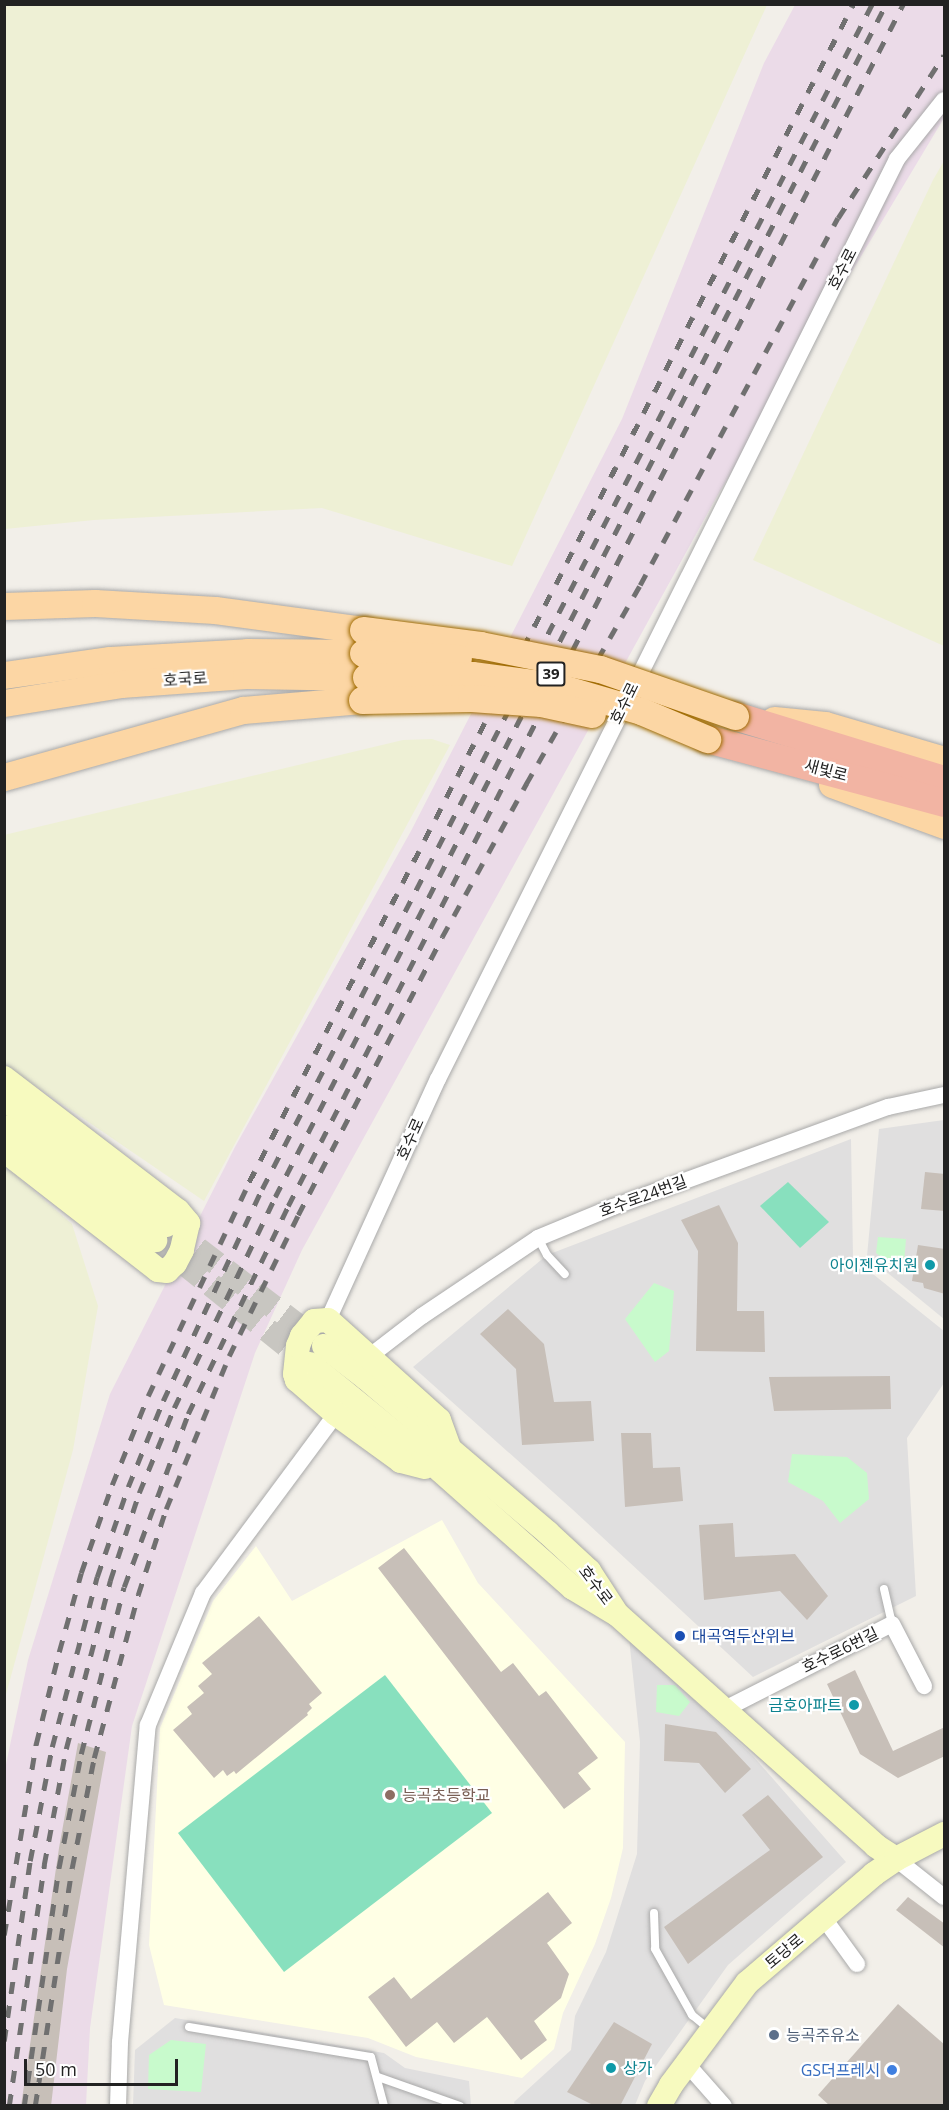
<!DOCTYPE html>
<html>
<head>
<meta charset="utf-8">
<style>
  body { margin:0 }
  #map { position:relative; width:949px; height:2110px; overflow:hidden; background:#f2efe9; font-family:"Open Sans","Noto Sans KR",sans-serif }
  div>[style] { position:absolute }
  .residential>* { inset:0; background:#e0dfdf }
  .industrial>* { inset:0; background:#ebdbe8 }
  .education>* { inset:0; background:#ffffe5 }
  .farmland>* { inset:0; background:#eef0d5 }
  .park>* { inset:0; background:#c8facc }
  .pitch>* { inset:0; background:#88e0be }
  .building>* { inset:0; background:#c7bfb8 }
  .secondary-tunnel>* { height:24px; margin-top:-12px; transform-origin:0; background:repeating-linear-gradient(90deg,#c8c6c1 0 24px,transparent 0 36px) }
  .roads { filter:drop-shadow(0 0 2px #a9a9a9) drop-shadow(0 0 2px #a9a9a9) }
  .service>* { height:8px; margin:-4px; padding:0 4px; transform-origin:4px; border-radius:4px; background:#fff }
  .minor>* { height:16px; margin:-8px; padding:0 8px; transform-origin:8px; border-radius:8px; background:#fff }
  .secondary>* { height:24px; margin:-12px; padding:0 12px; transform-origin:12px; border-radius:12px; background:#f7fabf }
  .primary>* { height:27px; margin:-13.5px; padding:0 13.5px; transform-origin:13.5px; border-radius:13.5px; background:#fcd6a4 }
  .trunk>* { height:28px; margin:-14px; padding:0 14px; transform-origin:14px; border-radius:14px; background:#f2b4a3 }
  .rail>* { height:4.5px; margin-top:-2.25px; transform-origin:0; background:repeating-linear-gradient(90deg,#707070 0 12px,transparent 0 24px) }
  .bridges { filter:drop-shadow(0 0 2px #a06b00) drop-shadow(0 0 2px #a06b00) }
  .primary-bridge>* { height:27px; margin:-13.5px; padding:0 13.5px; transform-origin:13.5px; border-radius:13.5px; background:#fcd6a4 }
  .dots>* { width:16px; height:16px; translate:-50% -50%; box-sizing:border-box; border:3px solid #fff; border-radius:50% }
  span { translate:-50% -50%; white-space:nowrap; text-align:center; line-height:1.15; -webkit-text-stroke:4.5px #fff; paint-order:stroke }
  .shield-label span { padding:2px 4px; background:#fff; border:2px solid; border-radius:4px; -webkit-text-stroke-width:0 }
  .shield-label { font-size:15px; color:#222; font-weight:700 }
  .street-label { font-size:16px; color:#222 }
  .culture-label { font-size:16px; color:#0d838f }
  .right { translate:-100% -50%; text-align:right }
  .left { translate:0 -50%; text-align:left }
  .transit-label { font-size:16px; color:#164399 }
  .education-label { font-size:16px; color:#785e54 }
  .service-label { font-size:16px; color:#4e5e75 }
  .shop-label { font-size:16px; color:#366cbe }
  .frame { position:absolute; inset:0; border:6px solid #222; pointer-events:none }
  .scale { position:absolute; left:24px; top:2059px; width:154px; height:27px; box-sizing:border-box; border:3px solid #222; border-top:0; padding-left:8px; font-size:18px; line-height:21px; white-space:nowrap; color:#222; -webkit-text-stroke:4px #fff; paint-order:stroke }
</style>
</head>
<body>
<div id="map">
  <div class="residential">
    <div style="clip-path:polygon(944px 1120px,944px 1319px,867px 1256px,879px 1129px)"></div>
    <div style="clip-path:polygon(851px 1139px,853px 1258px,944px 1331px,944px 1383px,907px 1438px,916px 1596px,753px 1677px,572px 1509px,413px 1367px,547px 1255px)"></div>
    <div style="clip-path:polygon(629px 1638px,753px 1756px,846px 1862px,728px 1965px,645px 2081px,635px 2105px,515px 2106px,514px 2102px,571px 2050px,575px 2016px,606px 1952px,637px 1854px,640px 1742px)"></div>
    <div style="clip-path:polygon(175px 2018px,384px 2053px,405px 2068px,469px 2081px,471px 2105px,133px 2106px,135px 2050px)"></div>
  </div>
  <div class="industrial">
    <div style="clip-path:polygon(795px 5px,944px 5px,944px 118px,716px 498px,302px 1250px,255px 1353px,132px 1726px,90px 2028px,86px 2105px,5px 2106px,5px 1769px,28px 1660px,110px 1394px,235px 1147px,411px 831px,622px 419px,764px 63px)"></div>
  </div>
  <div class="education">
    <div style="clip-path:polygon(442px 1520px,478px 1583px,625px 1742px,623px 1848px,611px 1898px,595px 1944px,563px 2013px,554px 2049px,522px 2078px,416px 2057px,368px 2038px,164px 2005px,149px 1945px,160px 1728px,213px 1601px,256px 1546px,292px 1601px)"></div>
  </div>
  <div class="farmland">
    <div style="clip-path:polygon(4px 5px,5px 4px,767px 5px,512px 566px,322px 508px,94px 520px,5px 529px)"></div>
    <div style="clip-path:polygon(944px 161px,944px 646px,753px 560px,933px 180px)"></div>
    <div style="clip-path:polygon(432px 739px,450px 745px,204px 1201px,5px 1065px,4px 835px,403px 740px)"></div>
    <div style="clip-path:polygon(5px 1166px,72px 1224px,98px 1306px,73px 1450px,5px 1698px)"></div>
  </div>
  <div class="park">
    <div style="clip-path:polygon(878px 1237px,906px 1239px,903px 1275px,876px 1253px)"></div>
    <div style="clip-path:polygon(654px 1283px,674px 1291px,669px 1351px,655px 1362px,625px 1319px)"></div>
    <div style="clip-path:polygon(792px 1454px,847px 1457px,867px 1473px,869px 1499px,840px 1523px,823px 1501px,788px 1482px)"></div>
    <div style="clip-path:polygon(657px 1685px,675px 1685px,690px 1702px,679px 1716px,656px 1712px)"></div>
    <div style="clip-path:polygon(171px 2040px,206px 2044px,201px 2092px,148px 2089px,149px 2055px)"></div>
  </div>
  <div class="pitch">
    <div style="clip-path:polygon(788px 1182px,829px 1222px,800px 1248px,760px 1206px)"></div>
    <div style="clip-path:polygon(385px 1675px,492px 1813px,284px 1972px,178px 1833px)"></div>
  </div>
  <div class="building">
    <div style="clip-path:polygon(925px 1172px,945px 1174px,945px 1211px,921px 1209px)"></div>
    <div style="clip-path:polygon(719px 1205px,738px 1243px,737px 1311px,764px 1311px,765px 1352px,696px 1351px,698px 1251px,681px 1220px)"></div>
    <div style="clip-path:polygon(918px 1245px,945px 1249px,945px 1294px,924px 1288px,923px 1283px,912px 1281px)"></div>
    <div style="clip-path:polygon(508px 1309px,544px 1344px,554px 1402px,591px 1401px,594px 1441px,522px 1445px,516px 1369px,480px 1334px)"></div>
    <div style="clip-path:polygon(890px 1376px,891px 1409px,774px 1411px,769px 1377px)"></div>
    <div style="clip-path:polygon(621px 1433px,651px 1433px,653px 1468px,680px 1467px,683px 1501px,625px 1507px)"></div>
    <div style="clip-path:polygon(733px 1523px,735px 1557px,795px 1554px,828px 1596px,807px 1620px,780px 1591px,704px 1600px,699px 1525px)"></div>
    <div style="clip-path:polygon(404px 1548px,501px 1672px,513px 1663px,539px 1696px,546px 1691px,598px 1758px,578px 1773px,591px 1789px,564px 1809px,378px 1568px)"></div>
    <div style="clip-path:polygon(259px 1616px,322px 1693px,309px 1704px,312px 1708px,307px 1713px,308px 1715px,236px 1774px,234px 1771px,227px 1776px,223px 1770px,214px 1778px,173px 1730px,192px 1714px,187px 1707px,204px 1693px,198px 1686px,212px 1674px,202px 1663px)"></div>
    <div style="clip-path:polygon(855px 1670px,893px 1751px,945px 1727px,945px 1756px,898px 1778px,860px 1754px,827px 1684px)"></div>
    <div style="clip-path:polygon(665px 1724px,716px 1732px,751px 1769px,725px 1793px,699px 1763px,664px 1761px)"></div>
    <div style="clip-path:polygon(78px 1743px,106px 1752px,67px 1969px,51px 2106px,21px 2106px,59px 1848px)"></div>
    <div style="clip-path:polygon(768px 1795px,823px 1857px,688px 1964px,664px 1927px,770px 1850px,742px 1815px)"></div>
    <div style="clip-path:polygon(548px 1892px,572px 1923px,547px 1943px,569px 1974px,561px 1998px,534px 2021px,547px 2040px,521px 2060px,487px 2017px,454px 2043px,437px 2022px,406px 2047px,368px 1997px,394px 1977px,411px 1999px)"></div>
    <div style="clip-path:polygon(908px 1897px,945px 1924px,945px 1948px,896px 1910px)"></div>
    <div style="clip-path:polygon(898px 2004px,945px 2045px,945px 2106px,830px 2106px,818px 2095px)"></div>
    <div style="clip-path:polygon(614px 2022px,652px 2044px,620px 2106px,595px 2106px,567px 2092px)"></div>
  </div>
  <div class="secondary-tunnel">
    <div style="left:169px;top:1227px;width:193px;rotate:37.4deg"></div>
    <div style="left:155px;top:1240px;width:198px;rotate:38.7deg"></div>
  </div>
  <div class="roads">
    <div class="service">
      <div style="left:538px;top:1238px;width:19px;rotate:62deg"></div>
      <div style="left:547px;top:1255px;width:26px;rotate:47deg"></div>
      <div style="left:884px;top:1589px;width:36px;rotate:77deg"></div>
      <div style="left:654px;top:1913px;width:36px;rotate:88deg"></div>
      <div style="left:655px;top:1949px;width:76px;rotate:60.7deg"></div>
      <div style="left:692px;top:2015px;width:22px;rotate:39deg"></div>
      <div style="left:189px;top:2027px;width:184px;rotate:9.4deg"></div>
      <div style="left:371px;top:2057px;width:51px;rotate:75.1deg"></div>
      <div style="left:378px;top:2077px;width:87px;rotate:19.5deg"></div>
    </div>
    <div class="minor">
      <div style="left:328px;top:1320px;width:265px;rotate:-65.5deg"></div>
      <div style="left:438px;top:1079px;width:1028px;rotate:-63.48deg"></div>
      <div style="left:897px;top:159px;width:75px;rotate:-51.5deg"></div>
      <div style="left:370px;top:1356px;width:66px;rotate:-37.6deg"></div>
      <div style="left:422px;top:1316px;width:140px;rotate:-33.9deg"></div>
      <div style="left:538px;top:1238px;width:81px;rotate:-22.5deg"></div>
      <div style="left:613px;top:1207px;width:293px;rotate:-20deg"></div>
      <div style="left:888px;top:1107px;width:57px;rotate:-12.1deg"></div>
      <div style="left:725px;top:1709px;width:187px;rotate:-27deg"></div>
      <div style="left:892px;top:1624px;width:70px;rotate:62.7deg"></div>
      <div style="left:896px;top:1859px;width:61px;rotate:38.4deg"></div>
      <div style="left:823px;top:1917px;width:58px;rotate:54.1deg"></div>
      <div style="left:687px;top:2064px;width:56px;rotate:48.6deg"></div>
      <div style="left:118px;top:2106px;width:64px;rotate:-88.2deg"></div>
      <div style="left:120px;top:2042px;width:318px;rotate:-85deg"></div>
      <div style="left:148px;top:1725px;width:143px;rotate:-67.4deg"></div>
      <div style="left:203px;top:1593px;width:223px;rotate:-53.4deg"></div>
    </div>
    <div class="secondary">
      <div style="left:4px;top:1078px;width:219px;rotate:37.4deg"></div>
      <div style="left:178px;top:1211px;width:16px;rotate:50deg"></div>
      <div style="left:188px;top:1223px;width:28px;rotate:103deg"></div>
      <div style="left:182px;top:1250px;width:15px;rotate:118deg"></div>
      <div style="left:175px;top:1263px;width:11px;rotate:135deg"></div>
      <div style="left:167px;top:1271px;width:9px;rotate:-174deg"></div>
      <div style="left:158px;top:1270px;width:195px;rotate:-142.1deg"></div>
      <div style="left:4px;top:1098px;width:206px;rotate:38.1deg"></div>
      <div style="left:4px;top:1127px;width:189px;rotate:36.8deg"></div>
      <div style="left:324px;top:1346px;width:53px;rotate:37.3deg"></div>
      <div style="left:366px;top:1378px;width:239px;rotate:40.4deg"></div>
      <div style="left:548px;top:1533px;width:56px;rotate:42.8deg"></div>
      <div style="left:589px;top:1571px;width:48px;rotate:57deg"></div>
      <div style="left:310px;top:1364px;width:169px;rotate:39.2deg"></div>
      <div style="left:441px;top:1471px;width:176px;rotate:41.6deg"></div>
      <div style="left:573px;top:1588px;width:52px;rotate:31deg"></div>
      <div style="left:618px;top:1615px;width:346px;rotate:41.8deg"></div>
      <div style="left:876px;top:1846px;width:24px;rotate:33deg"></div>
      <div style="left:425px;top:1467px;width:25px;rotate:-166deg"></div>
      <div style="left:401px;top:1461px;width:80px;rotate:-144.1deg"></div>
      <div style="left:336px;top:1414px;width:52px;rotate:-138.9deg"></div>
      <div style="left:297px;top:1380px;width:6px;rotate:-108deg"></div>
      <div style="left:295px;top:1374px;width:28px;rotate:-84deg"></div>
      <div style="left:298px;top:1346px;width:11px;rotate:-68deg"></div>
      <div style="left:302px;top:1336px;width:19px;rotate:-51deg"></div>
      <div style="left:314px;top:1321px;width:14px;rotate:-4deg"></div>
      <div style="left:328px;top:1320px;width:149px;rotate:42deg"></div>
      <div style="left:439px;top:1420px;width:33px;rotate:70deg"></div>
      <div style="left:659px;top:2106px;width:24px;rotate:-60deg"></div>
      <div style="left:671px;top:2085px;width:127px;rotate:-53.3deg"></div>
      <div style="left:747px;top:1983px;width:167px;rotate:-40.6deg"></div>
      <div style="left:874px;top:1874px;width:27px;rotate:-34deg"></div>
      <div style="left:896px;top:1859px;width:54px;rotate:-27.5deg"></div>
    </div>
    <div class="primary">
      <div style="left:4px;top:606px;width:91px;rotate:-1.9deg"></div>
      <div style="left:95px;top:603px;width:120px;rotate:3.3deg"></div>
      <div style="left:215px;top:610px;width:149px;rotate:7.7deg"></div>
      <div style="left:4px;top:675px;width:107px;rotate:-8.1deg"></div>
      <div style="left:110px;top:660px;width:137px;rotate:-3.3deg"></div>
      <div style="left:247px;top:652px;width:116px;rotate:0.5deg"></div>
      <div style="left:4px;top:703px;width:119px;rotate:-9.2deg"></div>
      <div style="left:121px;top:684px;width:125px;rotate:-4.1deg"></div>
      <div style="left:246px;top:675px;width:120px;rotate:1deg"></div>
      <div style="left:774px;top:720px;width:51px;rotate:5.6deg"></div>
      <div style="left:825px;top:725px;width:124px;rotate:16.4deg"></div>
      <div style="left:4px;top:777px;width:248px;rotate:-15.7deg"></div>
      <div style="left:243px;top:710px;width:119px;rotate:-4.8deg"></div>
      <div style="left:832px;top:784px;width:119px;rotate:20.1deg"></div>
    </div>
    <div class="trunk">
      <div style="left:735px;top:716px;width:219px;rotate:17deg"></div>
      <div style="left:707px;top:739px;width:245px;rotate:15.1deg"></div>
    </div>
  </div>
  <div class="rail">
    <div style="left:4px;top:1935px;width:194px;rotate:-80.5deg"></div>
    <div style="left:36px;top:1744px;width:95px;rotate:-76deg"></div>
    <div style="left:59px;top:1652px;width:82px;rotate:-74.4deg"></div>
    <div style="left:81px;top:1573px;width:93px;rotate:-70.6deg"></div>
    <div style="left:112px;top:1485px;width:96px;rotate:-68deg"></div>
    <div style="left:148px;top:1396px;width:237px;rotate:-64.7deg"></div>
    <div style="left:249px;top:1182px;width:1324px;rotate:-62.85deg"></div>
    <div style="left:4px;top:2041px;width:182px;rotate:-81.8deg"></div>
    <div style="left:30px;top:1861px;width:116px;rotate:-79.1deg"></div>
    <div style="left:52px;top:1747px;width:176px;rotate:-75.2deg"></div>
    <div style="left:97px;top:1577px;width:95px;rotate:-71deg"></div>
    <div style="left:128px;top:1487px;width:93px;rotate:-67.9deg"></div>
    <div style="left:163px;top:1401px;width:234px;rotate:-65deg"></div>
    <div style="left:262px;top:1189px;width:1333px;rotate:-62.76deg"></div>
    <div style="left:9px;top:2106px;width:244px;rotate:-81.7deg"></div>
    <div style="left:44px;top:1865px;width:118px;rotate:-79.3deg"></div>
    <div style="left:66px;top:1749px;width:174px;rotate:-75.3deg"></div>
    <div style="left:110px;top:1581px;width:93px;rotate:-71.8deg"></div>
    <div style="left:139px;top:1493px;width:92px;rotate:-67.6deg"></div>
    <div style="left:174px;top:1408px;width:234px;rotate:-64.4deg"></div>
    <div style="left:275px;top:1197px;width:1340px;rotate:-62.88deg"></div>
    <div style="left:24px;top:2106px;width:242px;rotate:-81.7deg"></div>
    <div style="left:59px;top:1867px;width:115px;rotate:-79deg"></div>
    <div style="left:81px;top:1754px;width:172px;rotate:-75.6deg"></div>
    <div style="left:124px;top:1587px;width:184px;rotate:-69.7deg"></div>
    <div style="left:188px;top:1414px;width:231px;rotate:-64.3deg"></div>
    <div style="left:288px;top:1206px;width:1350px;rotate:-62.9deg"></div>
    <div style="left:35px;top:2106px;width:241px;rotate:-81.2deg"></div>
    <div style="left:72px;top:1868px;width:112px;rotate:-78.7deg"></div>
    <div style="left:94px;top:1758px;width:169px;rotate:-74.9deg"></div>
    <div style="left:138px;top:1595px;width:90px;rotate:-72deg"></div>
    <div style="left:166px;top:1509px;width:165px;rotate:-67.6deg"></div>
    <div style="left:229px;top:1356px;width:157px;rotate:-63.9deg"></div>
    <div style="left:298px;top:1215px;width:313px;rotate:-62.6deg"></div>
    <div style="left:442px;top:937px;width:175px;rotate:-61.2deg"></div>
    <div style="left:526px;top:784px;width:229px;rotate:-60.2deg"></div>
    <div style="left:640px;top:585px;width:417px;rotate:-61.7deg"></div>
    <div style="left:838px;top:218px;width:194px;rotate:-57deg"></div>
  </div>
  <div class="bridges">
    <div class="primary-bridge">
      <div style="left:363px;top:630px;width:118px;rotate:7.3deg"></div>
      <div style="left:480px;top:645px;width:122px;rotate:11.3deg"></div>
      <div style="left:600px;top:669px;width:143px;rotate:19.2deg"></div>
      <div style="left:363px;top:653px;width:95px;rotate:3deg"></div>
      <div style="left:366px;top:677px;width:106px;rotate:-1.1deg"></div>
      <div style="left:472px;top:675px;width:84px;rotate:7.5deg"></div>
      <div style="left:555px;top:686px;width:90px;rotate:16.2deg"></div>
      <div style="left:641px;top:711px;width:72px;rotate:23deg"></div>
      <div style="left:362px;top:700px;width:109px;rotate:-1.1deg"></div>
      <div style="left:471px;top:698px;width:70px;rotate:4.1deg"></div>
      <div style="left:541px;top:703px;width:52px;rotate:12.2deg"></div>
    </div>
  </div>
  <div class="dots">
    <div style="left:930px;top:1265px;background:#0f9aa8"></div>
    <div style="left:680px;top:1636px;background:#1a4fb4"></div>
    <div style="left:854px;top:1705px;background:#0f9aa8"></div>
    <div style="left:390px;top:1795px;background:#8d6e63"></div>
    <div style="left:774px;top:2035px;background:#5c6f8a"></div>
    <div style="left:611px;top:2068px;background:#0f9aa8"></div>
    <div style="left:892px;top:2070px;background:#3f7fe0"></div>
  </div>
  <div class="shield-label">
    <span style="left:551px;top:674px">39</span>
  </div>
  <div class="street-label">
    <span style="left:842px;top:269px;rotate:-63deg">호수로</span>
    <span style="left:185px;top:679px;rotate:-4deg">호국로</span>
    <span style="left:624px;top:703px;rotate:-64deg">호수로</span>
    <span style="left:826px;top:770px;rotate:15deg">새빛로</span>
    <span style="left:410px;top:1139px;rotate:-66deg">호수로</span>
    <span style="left:643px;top:1196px;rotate:-20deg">호수로24번길</span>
    <span style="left:596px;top:1585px;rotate:53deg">호수로</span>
    <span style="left:840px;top:1650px;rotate:-26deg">호수로6번길</span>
    <span style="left:784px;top:1951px;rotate:-40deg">토당로</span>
  </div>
  <div class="culture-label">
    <span class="right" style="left:918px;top:1265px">아이젠유치원</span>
    <span class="right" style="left:842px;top:1705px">금호아파트</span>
    <span class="left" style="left:623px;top:2068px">상가</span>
  </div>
  <div class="transit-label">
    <span class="left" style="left:692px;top:1636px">대곡역두산위브</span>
  </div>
  <div class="education-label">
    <span class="left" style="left:402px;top:1795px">능곡초등학교</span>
  </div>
  <div class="service-label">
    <span class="left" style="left:786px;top:2035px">능곡주유소</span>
  </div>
  <div class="shop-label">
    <span class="right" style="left:880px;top:2070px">GS더프레시</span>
  </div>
  <div class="frame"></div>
  <div class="scale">50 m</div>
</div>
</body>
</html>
